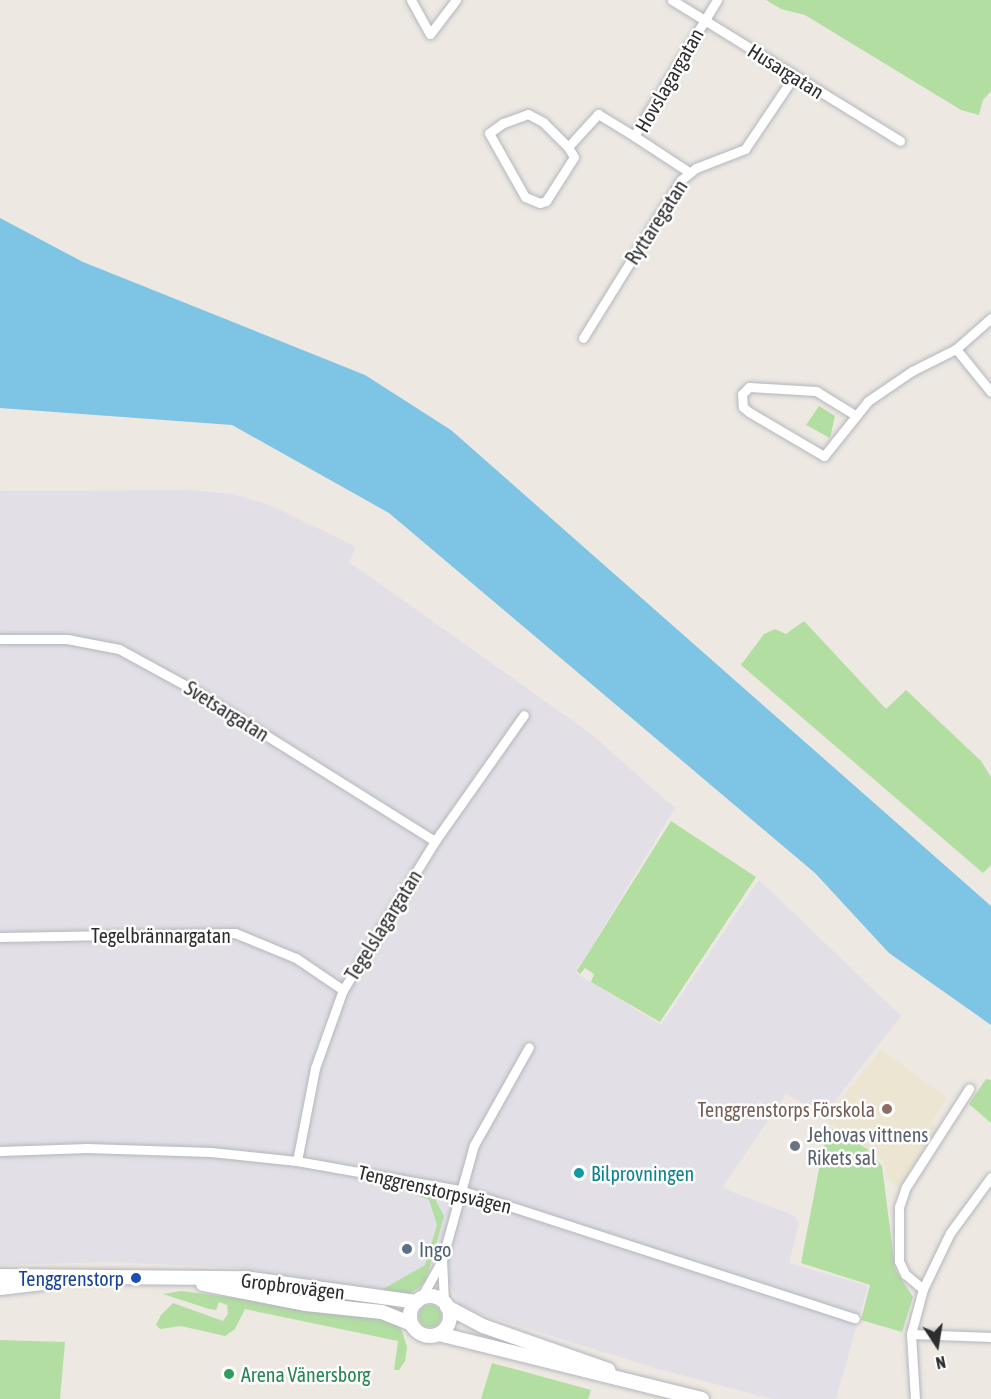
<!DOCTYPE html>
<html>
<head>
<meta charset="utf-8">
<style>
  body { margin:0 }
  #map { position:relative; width:991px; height:1399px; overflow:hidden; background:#ede8e1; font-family:"Asap Condensed",sans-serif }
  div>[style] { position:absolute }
  .industrial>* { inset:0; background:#e2e0e6 }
  .education>* { inset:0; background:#ece5d2 }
  .green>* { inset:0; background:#b3dea2 }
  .round { border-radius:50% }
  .water>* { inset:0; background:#7ec4e5 }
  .roads { filter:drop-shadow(0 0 2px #b4b6bf) drop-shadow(0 0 2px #b4b6bf) }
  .street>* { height:9px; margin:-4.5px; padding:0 4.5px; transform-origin:4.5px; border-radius:4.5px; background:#fff }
  .secondary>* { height:14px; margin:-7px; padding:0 7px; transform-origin:7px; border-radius:7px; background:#fff }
  .secondary>.ring { margin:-7px; padding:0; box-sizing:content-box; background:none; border:14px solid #fff; border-radius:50% }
  .dots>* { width:16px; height:16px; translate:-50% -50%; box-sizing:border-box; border:3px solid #fff; border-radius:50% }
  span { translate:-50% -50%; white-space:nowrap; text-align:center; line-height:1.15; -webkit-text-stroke:5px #fff; paint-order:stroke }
  .street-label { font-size:20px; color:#2d2d2d }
  .education-label { font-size:20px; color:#785e54 }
  .right { translate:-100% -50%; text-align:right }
  .worship-label { font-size:20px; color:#5b616d }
  .left { translate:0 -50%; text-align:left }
  .culture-label { font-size:20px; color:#0d838f }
  .service-label { font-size:20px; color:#4e5e75 }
  .transit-label { font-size:20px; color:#164399 }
  .leisure-label { font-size:20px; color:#27864d }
  .north { position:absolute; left:907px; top:1315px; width:60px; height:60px; -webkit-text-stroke:4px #fff; paint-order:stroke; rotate:168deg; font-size:16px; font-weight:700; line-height:24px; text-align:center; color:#2d2d2d }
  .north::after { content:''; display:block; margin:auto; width:21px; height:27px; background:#2d2d2d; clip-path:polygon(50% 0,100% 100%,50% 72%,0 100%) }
</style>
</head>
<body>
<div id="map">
  <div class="industrial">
    <div style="clip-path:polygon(192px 490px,233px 494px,272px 506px,356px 547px,349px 562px,590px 733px,675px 808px,576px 973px,661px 1025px,759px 880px,901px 1016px,824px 1115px,786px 1094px,722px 1188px,795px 1216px,799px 1223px,789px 1263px,868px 1286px,836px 1399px,772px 1399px,655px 1368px,461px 1308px,452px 1288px,424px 1269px,387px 1292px,238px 1268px,110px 1262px,0 1265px,0 491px)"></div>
  </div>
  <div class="education">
    <div style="clip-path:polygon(881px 1049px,947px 1098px,931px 1123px,937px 1129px,899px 1188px,888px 1179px,883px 1161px,825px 1120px)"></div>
  </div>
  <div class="green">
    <div style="clip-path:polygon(766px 0,991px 0,991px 91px,983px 100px,979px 115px,961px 110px,805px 15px,781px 9px)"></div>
    <div style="clip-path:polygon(819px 406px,835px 416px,830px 438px,806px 425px)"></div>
    <div style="clip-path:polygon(804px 621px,886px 709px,906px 690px,981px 761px,991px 777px,991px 865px,983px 873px,741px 665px,764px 634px,775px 629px,786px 634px)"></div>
    <div style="clip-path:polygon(671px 821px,756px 877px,660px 1022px,591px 982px,594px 974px,585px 968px,580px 974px,577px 971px)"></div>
    <div style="clip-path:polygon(986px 1079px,991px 1080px,991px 1123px,969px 1104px)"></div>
    <div style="clip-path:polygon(833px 1129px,867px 1149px,882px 1166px,895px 1269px,913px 1297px,902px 1332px,861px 1320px,870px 1285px,801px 1263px,824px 1143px,828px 1130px)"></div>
    <div style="clip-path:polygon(401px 1189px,433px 1195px,444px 1216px,426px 1280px,420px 1287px,407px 1295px,376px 1293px,425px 1265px,437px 1225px,429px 1200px)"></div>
    <div style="clip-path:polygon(244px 1284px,405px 1309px,404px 1315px,243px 1288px)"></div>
    <div style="clip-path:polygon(181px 1291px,380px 1316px,396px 1322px,401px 1328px,407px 1347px,405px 1361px,399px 1370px,394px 1370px,398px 1341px,245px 1309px,235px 1329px,225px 1336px,181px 1326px,160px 1329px,156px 1325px,161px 1315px,173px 1303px,223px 1321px,228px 1314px,227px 1305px,219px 1302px,216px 1310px,209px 1309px,163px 1294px)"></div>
    <div class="round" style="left:419px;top:1305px;width:22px;height:22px"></div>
    <div style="clip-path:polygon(0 1340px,65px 1342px,60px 1399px,0 1399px)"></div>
    <div style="clip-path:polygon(492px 1363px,591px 1390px,588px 1399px,481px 1399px)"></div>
  </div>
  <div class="water">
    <div style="clip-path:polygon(0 218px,83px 262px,365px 375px,451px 430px,991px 906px,991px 1025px,889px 953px,815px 873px,389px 513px,232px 425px,0 408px)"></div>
  </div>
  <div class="roads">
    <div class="street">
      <div style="left:411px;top:0;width:39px;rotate:61deg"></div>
      <div style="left:430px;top:34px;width:43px;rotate:-52.6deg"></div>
      <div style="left:672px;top:0;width:268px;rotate:31.7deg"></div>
      <div style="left:568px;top:147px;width:35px;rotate:-135deg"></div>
      <div style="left:543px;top:122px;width:17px;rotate:-152deg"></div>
      <div style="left:528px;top:114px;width:27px;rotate:160deg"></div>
      <div style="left:503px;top:123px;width:17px;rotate:144deg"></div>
      <div style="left:489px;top:133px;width:73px;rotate:60.6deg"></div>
      <div style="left:525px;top:197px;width:16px;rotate:22deg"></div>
      <div style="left:540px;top:203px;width:6px;rotate:-18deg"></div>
      <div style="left:546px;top:201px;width:52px;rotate:-57.5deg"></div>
      <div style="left:574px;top:157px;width:12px;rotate:-121deg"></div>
      <div style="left:568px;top:147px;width:45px;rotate:-47.7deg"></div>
      <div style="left:598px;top:114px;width:42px;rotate:31.4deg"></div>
      <div style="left:689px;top:172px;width:66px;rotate:-146.8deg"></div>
      <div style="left:634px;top:136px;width:159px;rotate:-58.6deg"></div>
      <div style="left:583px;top:338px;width:186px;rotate:-58.2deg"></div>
      <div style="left:681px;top:180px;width:19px;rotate:-39deg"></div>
      <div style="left:696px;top:168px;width:53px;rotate:-21.2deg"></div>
      <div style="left:745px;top:149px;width:88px;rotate:-56.1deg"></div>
      <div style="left:956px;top:349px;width:55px;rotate:50.9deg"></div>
      <div style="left:855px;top:415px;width:46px;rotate:-148.4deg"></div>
      <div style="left:816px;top:391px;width:67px;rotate:-176.6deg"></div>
      <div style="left:749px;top:387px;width:10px;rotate:135deg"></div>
      <div style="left:742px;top:394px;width:13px;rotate:86deg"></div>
      <div style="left:743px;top:407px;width:8px;rotate:40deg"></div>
      <div style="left:749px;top:412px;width:87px;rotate:30.4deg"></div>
      <div style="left:824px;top:456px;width:70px;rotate:-51.3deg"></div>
      <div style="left:868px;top:401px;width:53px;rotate:-34.3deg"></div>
      <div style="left:912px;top:371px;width:49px;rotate:-26.6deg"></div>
      <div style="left:956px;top:349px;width:47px;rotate:-41.5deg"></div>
      <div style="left:0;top:639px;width:67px"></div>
      <div style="left:67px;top:639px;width:53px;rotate:10.9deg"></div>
      <div style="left:119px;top:649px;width:85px;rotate:28.7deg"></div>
      <div style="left:194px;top:690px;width:284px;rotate:32.1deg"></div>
      <div style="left:0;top:937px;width:235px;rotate:-1deg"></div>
      <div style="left:235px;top:933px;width:66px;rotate:22.3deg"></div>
      <div style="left:296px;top:958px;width:57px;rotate:34.2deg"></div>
      <div style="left:0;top:1151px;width:87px;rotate:-2deg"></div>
      <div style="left:87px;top:1148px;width:124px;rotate:1.8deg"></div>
      <div style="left:211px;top:1152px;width:86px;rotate:6deg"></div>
      <div style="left:297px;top:1161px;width:166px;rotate:10.1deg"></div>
      <div style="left:460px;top:1190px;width:415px;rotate:18deg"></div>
      <div style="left:297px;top:1161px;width:95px;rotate:-79deg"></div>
      <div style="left:315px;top:1068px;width:83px;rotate:-70.3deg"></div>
      <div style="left:343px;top:990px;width:175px;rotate:-58.3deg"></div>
      <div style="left:435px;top:841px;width:154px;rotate:-54.8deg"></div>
      <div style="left:923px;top:1289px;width:23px;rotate:-140deg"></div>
      <div style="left:905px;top:1274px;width:14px;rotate:-115deg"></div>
      <div style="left:899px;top:1261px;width:54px;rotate:-90deg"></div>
      <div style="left:899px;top:1207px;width:21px;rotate:-71deg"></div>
      <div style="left:906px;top:1187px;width:117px;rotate:-57.3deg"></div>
      <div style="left:421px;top:1298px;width:41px;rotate:-60.9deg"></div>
      <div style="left:444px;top:1302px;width:42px;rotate:-92.7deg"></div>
      <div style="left:442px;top:1260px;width:119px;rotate:-74.5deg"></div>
      <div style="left:474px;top:1145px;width:112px;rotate:-60.7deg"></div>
      <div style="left:911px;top:1334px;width:80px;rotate:2.1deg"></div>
      <div style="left:915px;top:1399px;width:65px;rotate:-93.5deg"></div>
      <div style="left:911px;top:1334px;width:47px;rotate:-75.1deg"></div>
      <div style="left:923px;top:1289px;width:62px;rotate:-64.3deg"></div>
      <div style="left:950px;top:1233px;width:69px;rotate:-53.8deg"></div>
    </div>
    <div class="secondary">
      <div style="left:0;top:1276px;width:244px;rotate:0.5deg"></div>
      <div style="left:244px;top:1278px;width:174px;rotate:7.9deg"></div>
      <div style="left:203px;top:1284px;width:105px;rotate:11deg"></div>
      <div style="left:306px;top:1304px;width:76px;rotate:6deg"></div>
      <div style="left:382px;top:1312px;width:31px;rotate:22deg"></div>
      <div style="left:0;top:1288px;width:43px;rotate:-6.6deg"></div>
      <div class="ring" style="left:410px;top:1296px;width:26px;height:26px"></div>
      <div style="left:447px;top:1307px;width:41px;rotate:27.8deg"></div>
      <div style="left:483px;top:1326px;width:133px;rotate:19.4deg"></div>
      <div style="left:439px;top:1334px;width:271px;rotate:13.9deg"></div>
    </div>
  </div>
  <div class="dots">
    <div style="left:887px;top:1109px;background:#8d6e63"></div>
    <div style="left:795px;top:1146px;background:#6b7280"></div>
    <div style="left:579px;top:1173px;background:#0f9aa8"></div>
    <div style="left:407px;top:1249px;background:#5c6f8a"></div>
    <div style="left:136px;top:1278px;background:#1a4fb4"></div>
    <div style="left:229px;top:1374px;background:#2e9e5b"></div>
  </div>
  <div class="street-label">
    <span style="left:786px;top:71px;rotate:32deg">Husargatan</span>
    <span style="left:669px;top:80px;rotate:-60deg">Hovslagargatan</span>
    <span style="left:656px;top:222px;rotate:-57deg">Ryttaregatan</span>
    <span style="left:227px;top:711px;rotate:32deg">Svetsargatan</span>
    <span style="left:383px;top:925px;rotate:-58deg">Tegelslagargatan</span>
    <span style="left:161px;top:935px">Tegelbrännargatan</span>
    <span style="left:435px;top:1189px;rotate:13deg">Tenggrenstorpsvägen</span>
    <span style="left:293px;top:1286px;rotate:7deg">Gropbrovägen</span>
  </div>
  <div class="education-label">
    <span class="right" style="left:875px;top:1109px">Tenggrenstorps Förskola</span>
  </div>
  <div class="worship-label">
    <span class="left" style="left:807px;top:1146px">Jehovas vittnens<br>Rikets sal</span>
  </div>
  <div class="culture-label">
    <span class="left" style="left:591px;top:1173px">Bilprovningen</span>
  </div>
  <div class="service-label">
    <span class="left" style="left:419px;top:1249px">Ingo</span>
  </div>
  <div class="transit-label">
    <span class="right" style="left:124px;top:1278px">Tenggrenstorp</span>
  </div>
  <div class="leisure-label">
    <span class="left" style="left:241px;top:1374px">Arena Vänersborg</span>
  </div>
  <div class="north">N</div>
</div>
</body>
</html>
